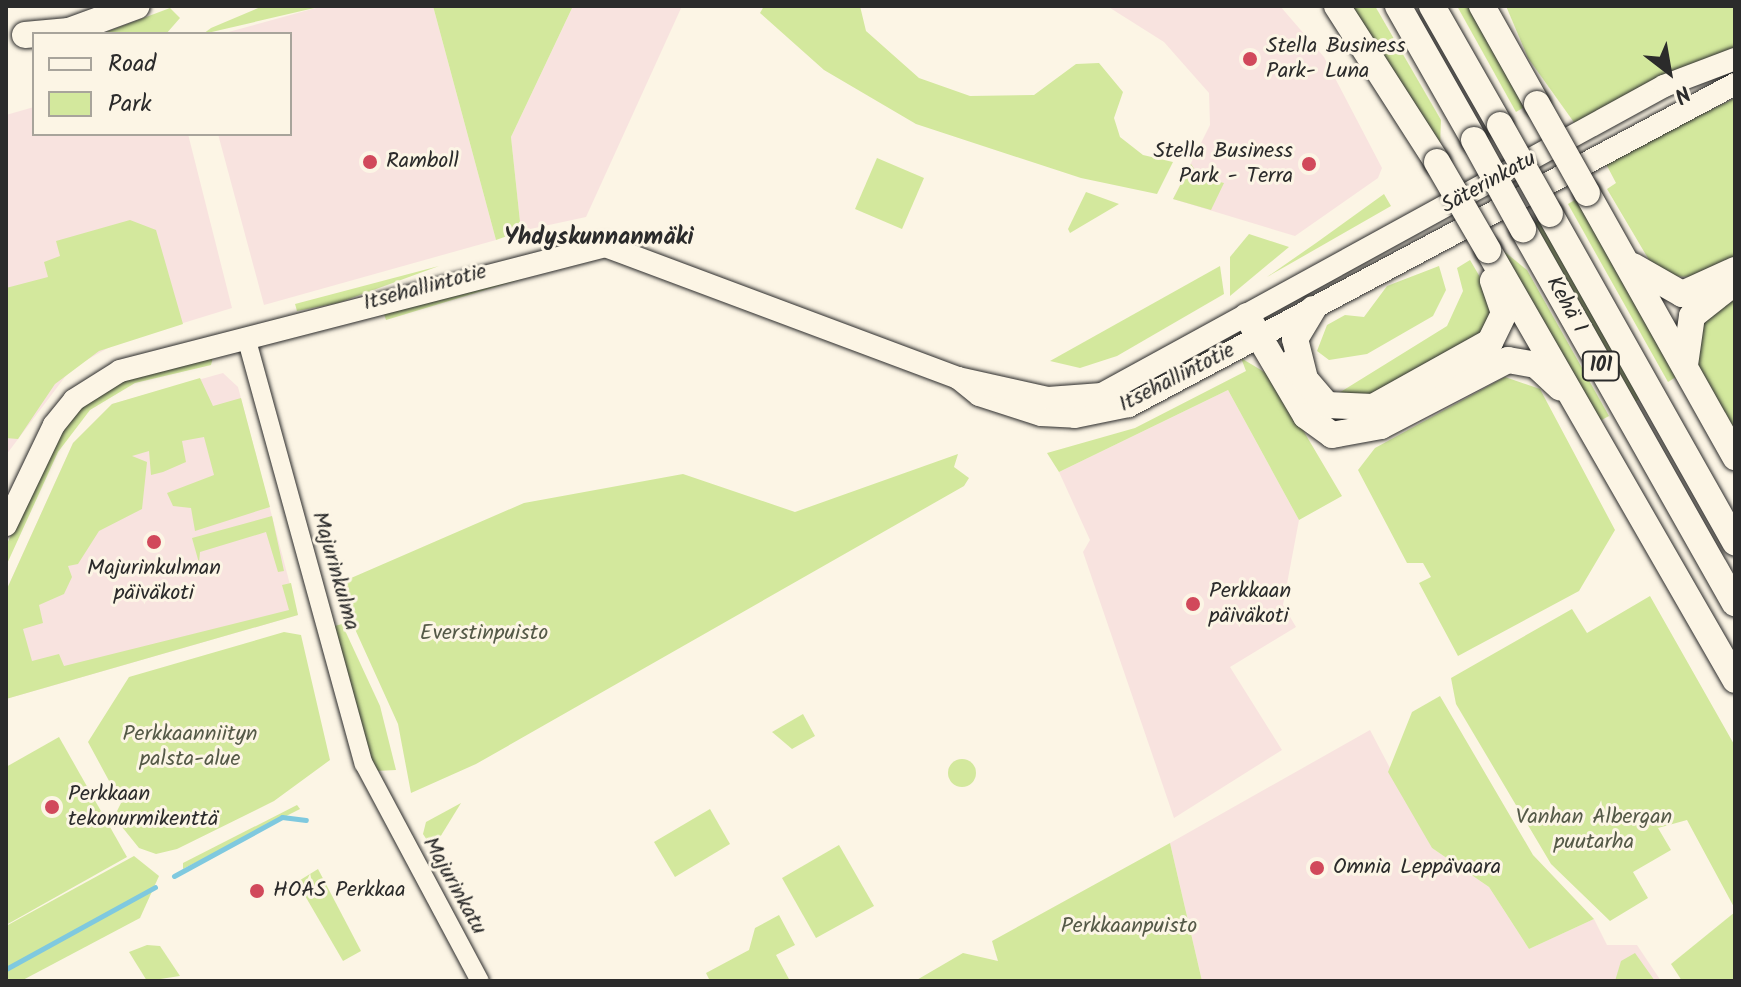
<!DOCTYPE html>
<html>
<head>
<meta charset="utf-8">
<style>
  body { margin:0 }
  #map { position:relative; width:1741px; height:987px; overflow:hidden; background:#fcf5e5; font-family:Kalam,sans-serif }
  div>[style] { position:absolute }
  .built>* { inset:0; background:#f8e3df }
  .green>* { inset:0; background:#d3e89d }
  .round { border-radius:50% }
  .stream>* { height:5px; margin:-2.5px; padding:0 2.5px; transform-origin:2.5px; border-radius:2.5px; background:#7fc9df }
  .roads { filter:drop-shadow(0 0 2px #2b2b2b) drop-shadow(0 0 2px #2b2b2b) }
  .minor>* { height:18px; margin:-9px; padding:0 9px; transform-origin:9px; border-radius:9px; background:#fcf5e5 }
  .major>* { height:22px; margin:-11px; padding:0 11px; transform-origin:11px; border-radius:11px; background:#fcf5e5 }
  .highway>* { height:26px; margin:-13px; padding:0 13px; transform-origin:13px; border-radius:13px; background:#fcf5e5 }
  .bridges { filter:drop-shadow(0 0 2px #2b2b2b) drop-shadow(0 0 2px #2b2b2b) }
  .highway-bridge>* { height:26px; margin:-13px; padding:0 13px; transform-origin:13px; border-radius:13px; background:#fcf5e5 }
  .dots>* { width:22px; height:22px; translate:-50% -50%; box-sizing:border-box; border:4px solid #fcf5e5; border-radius:50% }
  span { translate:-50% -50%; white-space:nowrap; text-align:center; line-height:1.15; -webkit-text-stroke:6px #fcf5e5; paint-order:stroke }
  .shield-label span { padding:2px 6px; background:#fcf5e5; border:2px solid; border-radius:6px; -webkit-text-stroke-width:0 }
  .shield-label { font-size:20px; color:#2b2b2b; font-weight:700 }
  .poi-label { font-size:22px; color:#2b2b2b }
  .left { translate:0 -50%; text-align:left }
  .right { translate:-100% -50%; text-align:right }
  .street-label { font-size:22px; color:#2b2b2b }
  .park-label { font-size:22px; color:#555a48 }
  .neighbourhood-label { font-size:24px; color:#2b2b2b; font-weight:700 }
  .frame { position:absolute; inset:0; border:8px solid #2b2b2b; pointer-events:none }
  .legend { position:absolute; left:32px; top:32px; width:260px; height:104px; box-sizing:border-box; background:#fcf5e5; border:2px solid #a8a49b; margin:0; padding:10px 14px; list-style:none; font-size:24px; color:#2b2b2b }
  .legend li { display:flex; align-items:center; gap:16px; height:40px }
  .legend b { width:40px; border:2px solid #a8a49b }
  .north { position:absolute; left:1629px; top:32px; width:80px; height:80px; -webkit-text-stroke:6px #fcf5e5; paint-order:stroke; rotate:149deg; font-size:22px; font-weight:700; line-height:32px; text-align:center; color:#2b2b2b }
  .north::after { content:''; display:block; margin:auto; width:28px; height:36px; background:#2b2b2b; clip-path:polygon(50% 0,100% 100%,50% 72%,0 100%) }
</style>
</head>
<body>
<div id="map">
  <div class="built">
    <div style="clip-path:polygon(323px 6px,433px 6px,496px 240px,264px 305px,218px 134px,290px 134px,290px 34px,221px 34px)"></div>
    <div style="clip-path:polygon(573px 6px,682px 6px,586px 217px,521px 231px,511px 137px)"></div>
    <div style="clip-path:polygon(1107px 6px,1280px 6px,1324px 57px,1382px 168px,1378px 178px,1295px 236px,1173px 199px,1210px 125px,1209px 93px,1164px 42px)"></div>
    <div style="clip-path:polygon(34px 107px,34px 134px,188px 134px,232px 308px,115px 344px,71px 369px,6px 455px,6px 115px)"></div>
    <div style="clip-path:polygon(223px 373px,238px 387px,298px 615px,6px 699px,6px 591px,73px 443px,112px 404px)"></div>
    <div style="clip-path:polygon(1228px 390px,1299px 520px,1283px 605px,1296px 627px,1230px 667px,1282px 750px,1174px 818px,1083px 552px,1090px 540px,1059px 472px)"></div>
    <div style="clip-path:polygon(1370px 730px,1432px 848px,1489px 887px,1529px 949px,1594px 919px,1607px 945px,1637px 945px,1661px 981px,1202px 981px,1170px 843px)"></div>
  </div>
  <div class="green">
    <div style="clip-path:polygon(263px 6px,323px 6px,203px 34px,211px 28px)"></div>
    <div style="clip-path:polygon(433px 6px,573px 6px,511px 137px,521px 231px,496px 240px)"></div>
    <div style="clip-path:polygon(764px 6px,860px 6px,866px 31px,919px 78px,970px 96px,1034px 95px,1076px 64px,1099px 63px,1123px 92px,1114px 118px,1120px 137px,1143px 155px,1173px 162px,1157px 194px,1081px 178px,916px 124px,824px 70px,760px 13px)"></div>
    <div style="clip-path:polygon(1350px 6px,1375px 6px,1441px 120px,1440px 146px)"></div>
    <div style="clip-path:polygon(1457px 6px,1471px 6px,1526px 106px,1516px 112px)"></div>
    <div style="clip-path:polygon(1506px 6px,1735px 6px,1735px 54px,1578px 128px,1528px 58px)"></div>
    <div style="clip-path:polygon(170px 8px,180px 18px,166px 34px,101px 34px)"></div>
    <div style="clip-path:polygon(1735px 98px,1735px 256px,1692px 277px,1669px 276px,1652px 265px,1607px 189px,1616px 183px,1605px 162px)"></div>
    <div style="clip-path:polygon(877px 158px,924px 178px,902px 229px,855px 209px)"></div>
    <div style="clip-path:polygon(1191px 164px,1200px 177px,1224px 183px,1211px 210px,1173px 199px)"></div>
    <div style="clip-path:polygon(1086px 192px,1119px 204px,1070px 233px,1068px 229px)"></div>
    <div style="clip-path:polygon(1384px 194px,1391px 206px,1267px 277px,1316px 243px)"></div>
    <div style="clip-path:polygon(1578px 198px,1679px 375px,1668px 382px,1568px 204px)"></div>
    <div style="clip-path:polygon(1541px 219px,1643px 397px,1635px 402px,1534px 223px)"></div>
    <div style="clip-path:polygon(130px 220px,156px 230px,183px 324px,99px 351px,55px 384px,18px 439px,6px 438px,6px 288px,48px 277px,44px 262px,60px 256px,56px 241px)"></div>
    <div style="clip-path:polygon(1249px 234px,1289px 247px,1230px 296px,1230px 257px)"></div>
    <div style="clip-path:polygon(1500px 248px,1527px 270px,1609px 416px,1598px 422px)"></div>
    <div style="clip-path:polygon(1470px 260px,1487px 289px,1494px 326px,1379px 394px,1334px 396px,1447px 326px,1463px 291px,1457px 268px)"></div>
    <div style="clip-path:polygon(439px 266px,338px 303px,297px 311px,295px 304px)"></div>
    <div style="clip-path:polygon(1220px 266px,1224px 294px,1117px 356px,1080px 368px,1050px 361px)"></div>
    <div style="clip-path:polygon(1439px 266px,1446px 290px,1433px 316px,1367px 354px,1329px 360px,1317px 351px,1327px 325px,1345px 315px,1364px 317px,1387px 286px)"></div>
    <div style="clip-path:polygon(525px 278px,386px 320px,384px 314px,404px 305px)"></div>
    <div style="clip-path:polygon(1735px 298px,1735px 435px,1696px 364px,1696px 339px,1708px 314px)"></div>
    <div style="clip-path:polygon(213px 357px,211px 365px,135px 383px,90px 410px,58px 452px,6px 566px,6px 546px,50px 450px,84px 403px,108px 385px)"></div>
    <div style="clip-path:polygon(1241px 358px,1271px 376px,1342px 496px,1299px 520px,1228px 390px,1059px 472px,1047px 453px,1135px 428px,1246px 371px)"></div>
    <div style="clip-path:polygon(1505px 377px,1540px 389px,1615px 530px,1579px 591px,1458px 656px,1419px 583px,1431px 577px,1423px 563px,1407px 563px,1358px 470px,1375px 448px)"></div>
    <div style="clip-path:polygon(200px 378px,213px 406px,241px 398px,270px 507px,195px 531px,191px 508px,173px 506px,167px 493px,214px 475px,204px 437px,182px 441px,186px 462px,163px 472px,151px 475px,149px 451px,132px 456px,147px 462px,142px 509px,99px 531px,78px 564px,68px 566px,72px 577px,64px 594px,39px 605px,43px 623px,23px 629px,32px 661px,59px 654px,64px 666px,289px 610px,282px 585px,291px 583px,298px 615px,6px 699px,6px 591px,73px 443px,112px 404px)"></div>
    <div style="clip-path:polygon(958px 454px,954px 467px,969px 478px,964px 486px,476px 764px,411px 793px,398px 724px,335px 585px,524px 503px,683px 474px,795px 512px)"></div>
    <div style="clip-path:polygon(272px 516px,284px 571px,278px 572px,266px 532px,200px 552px,199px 563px,192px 538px)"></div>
    <div style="clip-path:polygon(1650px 596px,1735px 746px,1735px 909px,1687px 820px,1658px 828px,1671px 850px,1633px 872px,1648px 898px,1610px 921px,1551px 864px,1456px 704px,1451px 678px,1572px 609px,1587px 633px)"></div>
    <div style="clip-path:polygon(342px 624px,380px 706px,396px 770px,376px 771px,368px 748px,331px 627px)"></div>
    <div style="clip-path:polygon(284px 632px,301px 635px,330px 760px,274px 801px,177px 849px,156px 854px,139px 848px,114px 817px,121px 803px,88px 742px,129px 677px)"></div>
    <div style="clip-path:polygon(1440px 696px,1533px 855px,1594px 919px,1529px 949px,1489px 887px,1432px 848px,1388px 772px,1412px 712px)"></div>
    <div style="clip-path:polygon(803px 714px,815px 736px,792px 749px,772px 732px)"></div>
    <div style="clip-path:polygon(59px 737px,127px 857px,6px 925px,6px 767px)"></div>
    <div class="round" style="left:948px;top:759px;width:28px;height:28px"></div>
    <div style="clip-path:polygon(461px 803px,434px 847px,432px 848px,423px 834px,426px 822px)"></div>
    <div style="clip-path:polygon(297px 805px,300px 809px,183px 869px,183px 863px)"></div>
    <div style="clip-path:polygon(710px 809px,730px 844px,675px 877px,654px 842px)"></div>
    <div style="clip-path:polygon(1170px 843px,1202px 981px,915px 981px,963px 953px,998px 961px,992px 941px)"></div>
    <div style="clip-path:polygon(839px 845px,874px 906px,816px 938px,782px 878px)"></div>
    <div style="clip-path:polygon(134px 856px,159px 876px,140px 918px,21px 981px,6px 981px,6px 926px)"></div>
    <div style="clip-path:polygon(318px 869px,361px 951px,343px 961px,297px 882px)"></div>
    <div style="clip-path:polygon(1735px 912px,1735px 981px,1682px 981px,1671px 964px)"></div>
    <div style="clip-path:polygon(779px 915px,795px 945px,776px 955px,790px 981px,710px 981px,706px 973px,749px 950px,755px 928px)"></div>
    <div style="clip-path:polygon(147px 945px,160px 946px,180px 976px,147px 981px,129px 952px)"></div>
    <div style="clip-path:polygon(1635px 953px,1655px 981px,1615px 981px,1621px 961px)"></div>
  </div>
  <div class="stream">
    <div style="left:174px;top:876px;width:123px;rotate:-28.6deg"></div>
    <div style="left:282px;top:817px;width:24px;rotate:7deg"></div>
    <div style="left:6px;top:969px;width:170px;rotate:-28.8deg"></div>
  </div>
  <div class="roads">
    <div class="minor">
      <div style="left:246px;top:337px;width:443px;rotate:74.6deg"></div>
      <div style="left:364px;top:764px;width:246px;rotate:61.9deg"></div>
    </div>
    <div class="major">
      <div style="left:958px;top:378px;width:27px;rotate:39deg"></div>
      <div style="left:979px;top:395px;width:65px;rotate:17.9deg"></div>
      <div style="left:1041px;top:415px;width:34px;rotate:3deg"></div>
      <div style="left:1075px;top:417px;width:55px;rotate:-11.5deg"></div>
      <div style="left:1129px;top:406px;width:686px;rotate:-27.98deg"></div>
      <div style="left:6px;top:525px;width:111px;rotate:-64.4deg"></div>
      <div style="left:54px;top:425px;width:32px;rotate:-51deg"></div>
      <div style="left:74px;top:400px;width:54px;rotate:-32.2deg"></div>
      <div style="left:120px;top:371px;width:501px;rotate:-14.45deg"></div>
      <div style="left:605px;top:246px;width:377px;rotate:20.5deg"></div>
      <div style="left:958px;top:378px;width:92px;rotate:12.5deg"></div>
      <div style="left:1048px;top:398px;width:54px;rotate:-4.2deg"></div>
      <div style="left:1102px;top:394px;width:641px;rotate:-28.72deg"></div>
      <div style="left:1664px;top:86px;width:76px;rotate:-20.8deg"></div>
    </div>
    <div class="highway">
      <div style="left:1337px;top:6px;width:185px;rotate:57.3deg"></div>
      <div style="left:1398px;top:6px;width:154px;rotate:60.4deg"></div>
      <div style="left:1432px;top:6px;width:137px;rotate:60.3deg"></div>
      <div style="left:1482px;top:6px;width:112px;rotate:60.7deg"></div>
      <div style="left:25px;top:35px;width:44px;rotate:-5.2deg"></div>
      <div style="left:69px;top:31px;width:72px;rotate:-20.2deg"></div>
      <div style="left:1587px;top:193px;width:303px;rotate:60.7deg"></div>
      <div style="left:1550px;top:214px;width:377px;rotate:60.6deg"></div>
      <div style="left:1523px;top:229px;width:430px;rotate:60.5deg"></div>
      <div style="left:1488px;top:250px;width:496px;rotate:60.1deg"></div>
      <div style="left:1633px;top:266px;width:56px;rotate:29.7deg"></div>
      <div style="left:1682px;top:294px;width:58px;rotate:-24.4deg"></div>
      <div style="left:1247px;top:316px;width:116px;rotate:59.5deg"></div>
      <div style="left:1306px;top:416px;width:32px;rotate:36deg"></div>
      <div style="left:1332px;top:435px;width:50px;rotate:-10.4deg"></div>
      <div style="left:1381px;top:426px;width:143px;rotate:-27.5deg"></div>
      <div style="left:1508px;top:360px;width:28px;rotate:10deg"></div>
      <div style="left:1536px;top:365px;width:33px;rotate:43deg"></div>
      <div style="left:1291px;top:363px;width:55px;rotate:49.4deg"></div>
      <div style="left:1327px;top:405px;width:46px;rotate:2.5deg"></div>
      <div style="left:1373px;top:407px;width:134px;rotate:-29.1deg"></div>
      <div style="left:1490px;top:342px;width:32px;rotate:-64deg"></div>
      <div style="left:1504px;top:313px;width:34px;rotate:-109deg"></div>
      <div style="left:1685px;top:365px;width:49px;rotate:-81.9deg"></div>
      <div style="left:1692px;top:316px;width:42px;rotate:-38.2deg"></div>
      <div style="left:1305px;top:379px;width:41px;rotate:-104deg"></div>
      <div style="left:1295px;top:339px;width:35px;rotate:-59deg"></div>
    </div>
  </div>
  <div class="bridges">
    <div class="highway-bridge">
      <div style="left:1537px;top:104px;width:102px;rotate:60.7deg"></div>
      <div style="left:1500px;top:125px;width:102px;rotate:60.7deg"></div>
      <div style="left:1474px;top:140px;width:102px;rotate:61.2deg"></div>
      <div style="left:1437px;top:162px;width:102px;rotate:59.9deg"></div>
    </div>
  </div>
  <div class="dots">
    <div style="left:1250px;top:59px;background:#d1495b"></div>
    <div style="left:370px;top:162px;background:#d1495b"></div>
    <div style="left:1309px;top:164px;background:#d1495b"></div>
    <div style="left:154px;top:542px;background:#d1495b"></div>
    <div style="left:1193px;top:604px;background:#d1495b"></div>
    <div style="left:52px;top:807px;background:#d1495b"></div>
    <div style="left:1317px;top:868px;background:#d1495b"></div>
    <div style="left:257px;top:891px;background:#d1495b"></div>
  </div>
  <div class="shield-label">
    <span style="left:1601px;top:366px">101</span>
  </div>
  <div class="poi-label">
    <span class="left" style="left:1266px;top:59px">Stella Business<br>Park- Luna</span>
    <span class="right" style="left:1293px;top:164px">Stella Business<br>Park - Terra</span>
    <span class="left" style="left:386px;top:162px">Ramboll</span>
    <span style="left:154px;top:581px">Majurinkulman<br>päiväkoti</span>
    <span class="left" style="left:1209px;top:604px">Perkkaan<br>päiväkoti</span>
    <span class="left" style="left:68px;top:807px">Perkkaan<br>tekonurmikenttä</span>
    <span class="left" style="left:1333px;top:868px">Omnia Leppävaara</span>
    <span class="left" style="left:273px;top:891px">HOAS Perkkaa</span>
  </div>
  <div class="street-label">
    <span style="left:1489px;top:183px;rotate:-29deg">Säterinkatu</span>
    <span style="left:425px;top:288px;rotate:-15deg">Itsehallintotie</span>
    <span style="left:1566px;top:305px;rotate:61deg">Kehä I</span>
    <span style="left:1177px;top:378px;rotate:-27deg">Itsehallintotie</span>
    <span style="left:335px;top:571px;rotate:74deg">Majurinkulma</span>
    <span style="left:454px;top:886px;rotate:61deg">Majurinkatu</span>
  </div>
  <div class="park-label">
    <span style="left:484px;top:634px">Everstinpuisto</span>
    <span style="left:190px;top:747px">Perkkaanniityn<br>palsta-alue</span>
    <span style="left:1594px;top:830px">Vanhan Albergan<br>puutarha</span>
    <span style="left:1129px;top:927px">Perkkaanpuisto</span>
  </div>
  <div class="neighbourhood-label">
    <span style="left:599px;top:238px">Yhdyskunnanmäki</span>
  </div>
  <div class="frame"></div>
  <ul class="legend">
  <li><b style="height:10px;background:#fcf5e5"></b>Road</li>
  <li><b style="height:22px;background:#d3e89d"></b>Park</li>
  </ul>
  <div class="north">N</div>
</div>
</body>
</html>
